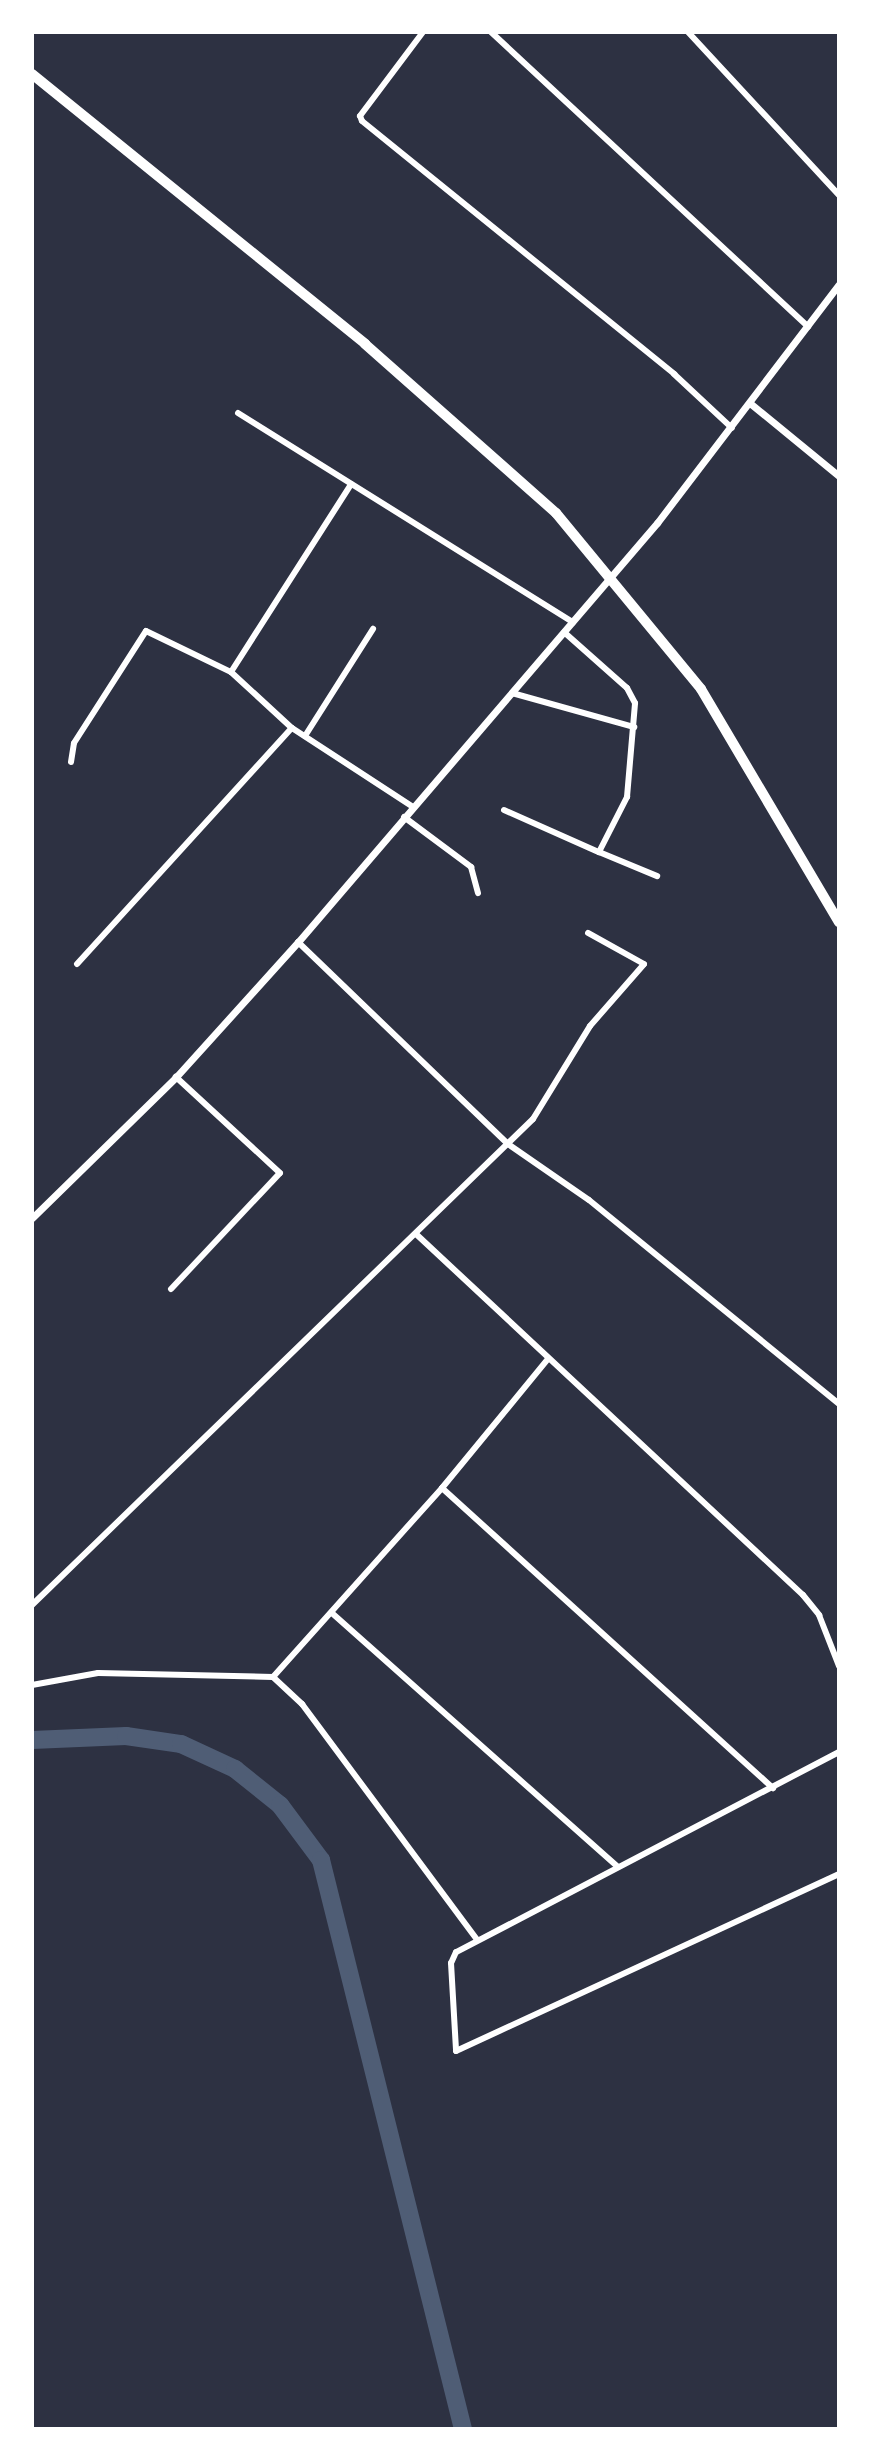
<!DOCTYPE html>
<html>
<head>
<meta charset="utf-8">
<style>
  body { margin:0 }
  #map { position:relative; width:871px; height:2461px; overflow:hidden; background:#2d3142; font-family:"DM Sans",sans-serif }
  div>[style] { position:absolute }
  .river>* { height:18px; margin:-9px; padding:0 9px; transform-origin:9px; border-radius:9px; background:#4f5d75 }
  .minor>* { height:6px; margin:-3px; padding:0 3px; transform-origin:3px; border-radius:3px; background:#fff }
  .tertiary>* { height:7px; margin:-3.5px; padding:0 3.5px; transform-origin:3.5px; border-radius:3.5px; background:#fff }
  .trunk>* { height:10px; margin:-5px; padding:0 5px; transform-origin:5px; border-radius:5px; background:#fff }
  span { translate:-50% -50%; white-space:nowrap; text-align:center; line-height:1.15; -webkit-text-stroke:7px #fff; paint-order:stroke }
  .frame { position:absolute; inset:0; border:34px solid #fff; pointer-events:none }
</style>
</head>
<body>
<div id="map">
  <div class="river">
    <div style="left:32px;top:1740px;width:94px;rotate:-2.4deg"></div>
    <div style="left:126px;top:1736px;width:56px;rotate:8.3deg"></div>
    <div style="left:181px;top:1744px;width:60px;rotate:24.8deg"></div>
    <div style="left:235px;top:1769px;width:58px;rotate:38.7deg"></div>
    <div style="left:280px;top:1805px;width:69px;rotate:53.3deg"></div>
    <div style="left:321px;top:1860px;width:586px;rotate:75.99deg"></div>
  </div>
  <div class="minor">
    <div style="left:423px;top:32px;width:105px;rotate:126.9deg"></div>
    <div style="left:360px;top:116px;width:5px;rotate:68deg"></div>
    <div style="left:362px;top:121px;width:402px;rotate:39deg"></div>
    <div style="left:674px;top:374px;width:79px;rotate:43deg"></div>
    <div style="left:491px;top:32px;width:433px;rotate:42.9deg"></div>
    <div style="left:688px;top:32px;width:222px;rotate:47.2deg"></div>
    <div style="left:238px;top:413px;width:395px;rotate:32deg"></div>
    <div style="left:231px;top:672px;width:223px;rotate:-57.4deg"></div>
    <div style="left:512px;top:693px;width:127px;rotate:15.6deg"></div>
    <div style="left:305px;top:736px;width:127px;rotate:-57.6deg"></div>
    <div style="left:71px;top:762px;width:19px;rotate:-81deg"></div>
    <div style="left:74px;top:743px;width:133px;rotate:-57.3deg"></div>
    <div style="left:146px;top:631px;width:94px;rotate:25.8deg"></div>
    <div style="left:231px;top:672px;width:83px;rotate:42.6deg"></div>
    <div style="left:292px;top:728px;width:145px;rotate:33.1deg"></div>
    <div style="left:504px;top:810px;width:104px;rotate:23.9deg"></div>
    <div style="left:599px;top:852px;width:62px;rotate:-63deg"></div>
    <div style="left:627px;top:797px;width:94px;rotate:-85.1deg"></div>
    <div style="left:635px;top:703px;width:17px;rotate:-118deg"></div>
    <div style="left:627px;top:688px;width:84px;rotate:-138.4deg"></div>
    <div style="left:404px;top:817px;width:84px;rotate:36.7deg"></div>
    <div style="left:471px;top:867px;width:27px;rotate:75deg"></div>
    <div style="left:599px;top:852px;width:63px;rotate:22.5deg"></div>
    <div style="left:298px;top:942px;width:291px;rotate:43.9deg"></div>
    <div style="left:508px;top:1144px;width:98px;rotate:34.7deg"></div>
    <div style="left:589px;top:1200px;width:323px;rotate:39.2deg"></div>
    <div style="left:77px;top:964px;width:319px;rotate:-47.7deg"></div>
    <div style="left:416px;top:1234px;width:529px;rotate:43.01deg"></div>
    <div style="left:803px;top:1595px;width:26px;rotate:51deg"></div>
    <div style="left:819px;top:1615px;width:55px;rotate:68.6deg"></div>
    <div style="left:171px;top:1289px;width:159px;rotate:-46.8deg"></div>
    <div style="left:280px;top:1173px;width:142px;rotate:-137.3deg"></div>
    <div style="left:442px;top:1488px;width:447px;rotate:42.2deg"></div>
    <div style="left:32px;top:1605px;width:698px;rotate:-44.13deg"></div>
    <div style="left:533px;top:1119px;width:109px;rotate:-58.5deg"></div>
    <div style="left:590px;top:1026px;width:82px;rotate:-48.9deg"></div>
    <div style="left:644px;top:964px;width:64px;rotate:-151deg"></div>
    <div style="left:333px;top:1614px;width:380px;rotate:41.6deg"></div>
    <div style="left:273px;top:1677px;width:254px;rotate:-48.2deg"></div>
    <div style="left:442px;top:1488px;width:167px;rotate:-50.6deg"></div>
    <div style="left:32px;top:1685px;width:67px;rotate:-10.3deg"></div>
    <div style="left:98px;top:1673px;width:175px;rotate:1.3deg"></div>
    <div style="left:273px;top:1677px;width:40px;rotate:43deg"></div>
    <div style="left:302px;top:1704px;width:294px;rotate:53.4deg"></div>
    <div style="left:839px;top:1752px;width:432px;rotate:152.4deg"></div>
    <div style="left:456px;top:1952px;width:12px;rotate:114deg"></div>
    <div style="left:451px;top:1963px;width:88px;rotate:86.7deg"></div>
    <div style="left:456px;top:2051px;width:422px;rotate:-24.8deg"></div>
  </div>
  <div class="tertiary">
    <div style="left:751px;top:404px;width:114px;rotate:39.3deg"></div>
    <div style="left:32px;top:1218px;width:202px;rotate:-44.4deg"></div>
    <div style="left:176px;top:1077px;width:182px;rotate:-47.9deg"></div>
    <div style="left:298px;top:942px;width:552px;rotate:-49.41deg"></div>
    <div style="left:657px;top:523px;width:300px;rotate:-52.7deg"></div>
  </div>
  <div class="trunk">
    <div style="left:32px;top:74px;width:429px;rotate:39deg"></div>
    <div style="left:365px;top:344px;width:255px;rotate:41.5deg"></div>
    <div style="left:556px;top:513px;width:228px;rotate:50.5deg"></div>
    <div style="left:701px;top:689px;width:271px;rotate:59.4deg"></div>
  </div>
  <div class="frame"></div>
</div>
</body>
</html>
